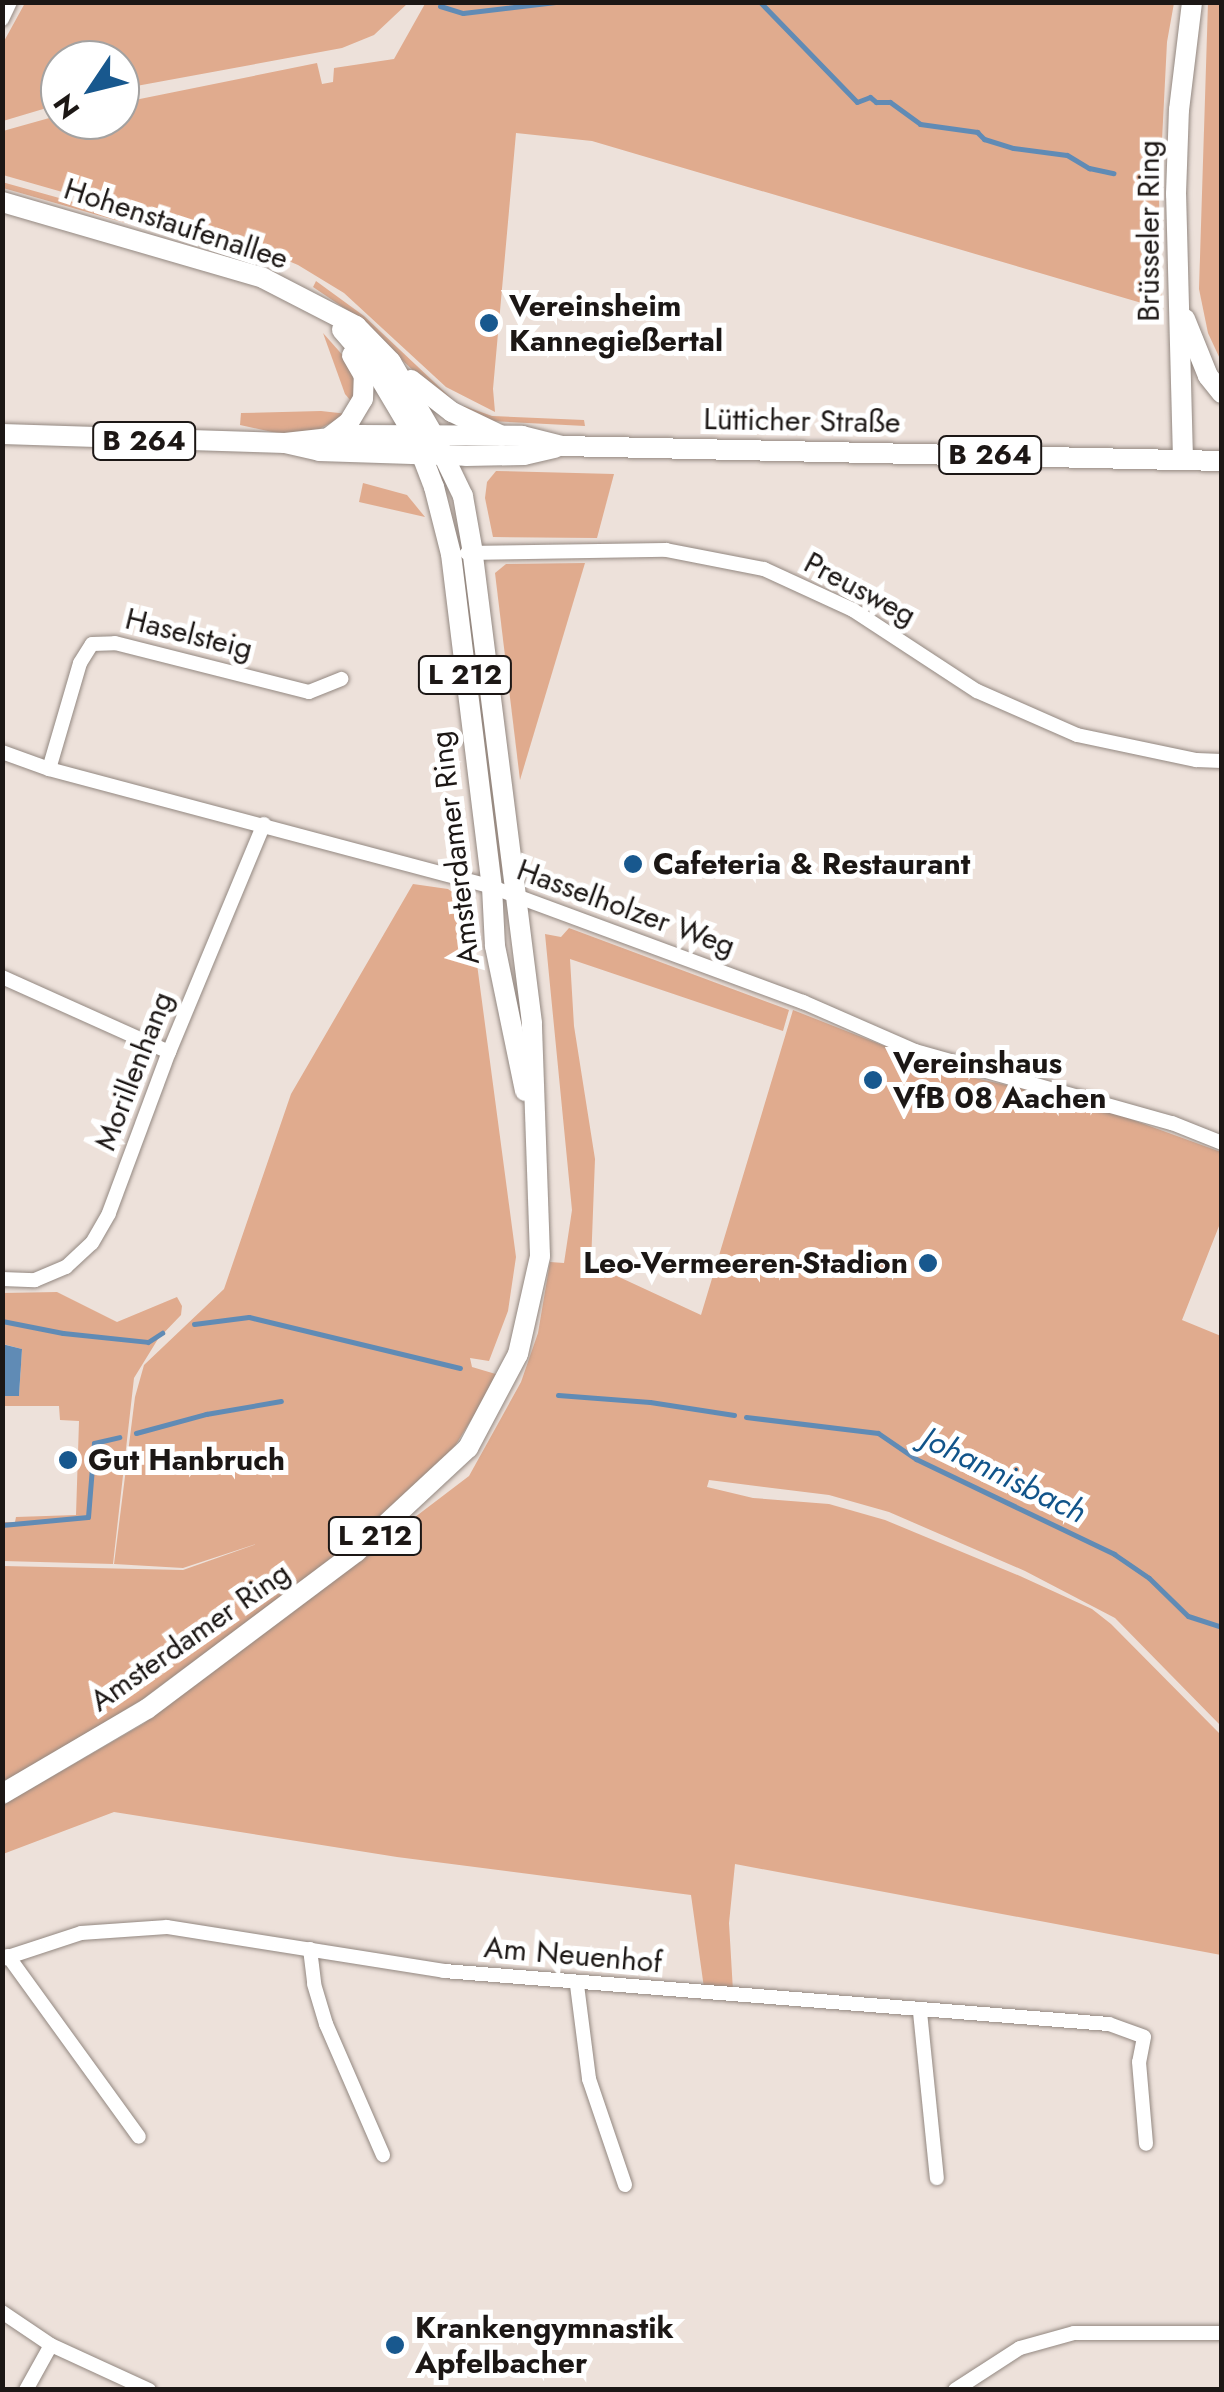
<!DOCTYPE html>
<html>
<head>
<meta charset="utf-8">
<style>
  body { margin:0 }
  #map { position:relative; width:1224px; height:2392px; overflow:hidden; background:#ede1da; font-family:Jost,sans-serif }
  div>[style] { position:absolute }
  .green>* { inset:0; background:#e0ab8e }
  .water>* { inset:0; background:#608bb5 }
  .stream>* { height:5px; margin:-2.5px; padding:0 2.5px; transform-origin:2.5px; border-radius:2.5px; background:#608bb5 }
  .roads { filter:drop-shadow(0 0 2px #938881) drop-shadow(0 0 2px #938881) }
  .street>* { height:14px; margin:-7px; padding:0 7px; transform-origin:7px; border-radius:7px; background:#fff }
  .secondary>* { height:20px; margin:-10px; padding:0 10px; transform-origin:10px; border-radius:10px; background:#fff }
  .primary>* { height:20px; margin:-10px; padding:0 10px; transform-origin:10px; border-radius:10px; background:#fff }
  .dots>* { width:28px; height:28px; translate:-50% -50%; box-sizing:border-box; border:5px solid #fff; border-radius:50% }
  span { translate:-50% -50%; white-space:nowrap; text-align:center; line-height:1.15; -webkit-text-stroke:10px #fff; paint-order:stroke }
  .shield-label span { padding:2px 8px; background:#fff; border:2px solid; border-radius:8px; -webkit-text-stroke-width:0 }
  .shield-label { font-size:28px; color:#1c1715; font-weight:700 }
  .street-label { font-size:30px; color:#1c1715 }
  .poi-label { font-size:30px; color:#1c1715; font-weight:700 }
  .left { translate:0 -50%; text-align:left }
  .right { translate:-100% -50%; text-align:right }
  .water-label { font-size:32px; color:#11548a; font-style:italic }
  .frame { position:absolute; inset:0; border:5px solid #1c1715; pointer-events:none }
  .north { position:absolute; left:40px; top:40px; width:100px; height:100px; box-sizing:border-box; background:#fff; border:2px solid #a4a2a1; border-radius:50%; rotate:235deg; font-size:28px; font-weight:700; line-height:40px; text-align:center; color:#1c1715 }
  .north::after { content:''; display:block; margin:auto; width:35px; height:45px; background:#18588e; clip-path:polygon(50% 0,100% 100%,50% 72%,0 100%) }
</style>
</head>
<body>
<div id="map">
  <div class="green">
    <div style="clip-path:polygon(426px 2px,1174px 3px,1167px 42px,1159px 199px,1162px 309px,592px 141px,516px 133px,493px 389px,495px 412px,446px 387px,344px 293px,298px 265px,258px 248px,3px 175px,3px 131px,60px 115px,60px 120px,120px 120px,120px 103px,317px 63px,322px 84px,333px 82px,334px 68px,394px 59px)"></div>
    <div style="clip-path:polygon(25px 3px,25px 2px,408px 3px,374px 35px,342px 48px,120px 89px,120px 60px,60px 60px,60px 104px,3px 121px,3px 43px)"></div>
    <div style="clip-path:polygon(1208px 3px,1222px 3px,1221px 361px,1208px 333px,1199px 289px)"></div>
    <div style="clip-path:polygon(2px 182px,213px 241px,276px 262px,275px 267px,251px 263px,251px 259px,3px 188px)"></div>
    <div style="clip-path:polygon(316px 281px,364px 316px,452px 399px,450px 405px,353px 314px,313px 287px)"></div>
    <div style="clip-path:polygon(323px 333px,354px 368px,355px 406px,345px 394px)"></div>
    <div style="clip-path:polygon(464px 406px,492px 416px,584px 420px,585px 426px,490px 421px,458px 409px)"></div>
    <div style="clip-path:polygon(321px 411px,348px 414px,319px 429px,286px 435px,240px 425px,241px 413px)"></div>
    <div style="clip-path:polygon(496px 471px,614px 474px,597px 538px,493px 537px,485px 498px,487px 482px)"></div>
    <div style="clip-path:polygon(363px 483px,407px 495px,425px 517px,359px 502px)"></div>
    <div style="clip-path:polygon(585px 563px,520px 780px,495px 573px,506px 564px)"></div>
    <div style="clip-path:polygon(465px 571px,504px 866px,500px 877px,463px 578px)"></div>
    <div style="clip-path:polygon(413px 884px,448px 889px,469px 904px,516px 1257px,508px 1311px,489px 1361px,470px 1358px,472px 1367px,499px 1375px,455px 1446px,410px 1495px,344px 1549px,143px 1699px,3px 1784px,3px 1566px,183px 1570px,262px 1542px,183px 1568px,114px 1564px,135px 1397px,144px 1365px,224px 1289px,291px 1094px)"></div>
    <div style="clip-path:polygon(569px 928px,789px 1010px,783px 1031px,570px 959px,574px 1026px,595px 1159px,591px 1264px,701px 1315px,793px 1010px,953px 1073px,1089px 1104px,1221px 1152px,1221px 1221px,1182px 1320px,1221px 1336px,1221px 1726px,1115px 1618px,1025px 1571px,889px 1512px,829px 1495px,709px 1480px,707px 1487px,753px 1498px,829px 1504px,885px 1520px,1020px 1576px,1092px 1609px,1111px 1624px,1221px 1735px,1221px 1955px,735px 1864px,729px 1923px,733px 1991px,704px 1988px,691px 1895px,397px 1857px,114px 1812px,3px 1854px,3px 1805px,143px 1724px,469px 1476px,521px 1382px,538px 1333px,550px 1262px,564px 1263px,572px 1210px,545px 934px,561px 937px)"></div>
    <div style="clip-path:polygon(57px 1292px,117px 1322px,177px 1297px,182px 1306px,181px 1315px,158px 1339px,134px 1378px,113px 1564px,3px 1561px,3px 1522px,15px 1522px,16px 1517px,76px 1515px,79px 1421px,60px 1420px,59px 1406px,3px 1406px,3px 1396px,19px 1396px,22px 1349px,3px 1344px,2px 1293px)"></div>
  </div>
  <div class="water">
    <div style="clip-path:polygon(2px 1344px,22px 1349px,19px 1396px,3px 1396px)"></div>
  </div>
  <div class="stream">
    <div style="left:760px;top:2px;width:139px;rotate:45.9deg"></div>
    <div style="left:857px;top:102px;width:14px;rotate:-21deg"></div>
    <div style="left:870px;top:97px;width:8px;rotate:40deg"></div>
    <div style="left:876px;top:102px;width:14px"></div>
    <div style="left:890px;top:102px;width:37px;rotate:36deg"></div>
    <div style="left:920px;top:124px;width:58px;rotate:8deg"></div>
    <div style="left:977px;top:132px;width:10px;rotate:45deg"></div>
    <div style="left:984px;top:139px;width:30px;rotate:17deg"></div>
    <div style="left:1013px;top:148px;width:54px;rotate:7.4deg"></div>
    <div style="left:1067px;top:155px;width:26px;rotate:31deg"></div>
    <div style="left:1089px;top:168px;width:25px;rotate:12deg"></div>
    <div style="left:440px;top:6px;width:24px;rotate:17deg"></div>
    <div style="left:463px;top:13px;width:93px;rotate:-6.8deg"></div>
    <div style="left:2px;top:1321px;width:62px;rotate:11.1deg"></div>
    <div style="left:63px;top:1333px;width:85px;rotate:6deg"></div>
    <div style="left:148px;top:1342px;width:17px;rotate:-33deg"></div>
    <div style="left:194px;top:1324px;width:55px;rotate:-7.3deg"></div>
    <div style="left:249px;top:1317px;width:217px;rotate:13.6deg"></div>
    <div style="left:558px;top:1395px;width:92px;rotate:4.4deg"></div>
    <div style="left:650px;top:1402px;width:85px;rotate:8.8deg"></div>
    <div style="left:746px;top:1417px;width:133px;rotate:6.9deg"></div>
    <div style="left:878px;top:1433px;width:46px;rotate:34.4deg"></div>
    <div style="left:916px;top:1459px;width:220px;rotate:25.6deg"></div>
    <div style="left:1114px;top:1554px;width:42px;rotate:34.4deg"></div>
    <div style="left:1149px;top:1578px;width:54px;rotate:44.3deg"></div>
    <div style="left:1188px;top:1616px;width:36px;rotate:18deg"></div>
    <div style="left:136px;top:1433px;width:73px;rotate:-15.2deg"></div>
    <div style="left:206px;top:1414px;width:76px;rotate:-9.8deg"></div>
    <div style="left:2px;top:1525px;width:86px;rotate:-5.3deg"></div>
    <div style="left:88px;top:1517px;width:74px;rotate:-85.4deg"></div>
    <div style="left:94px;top:1443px;width:26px;rotate:-13deg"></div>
  </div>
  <div class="roads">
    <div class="street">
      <div style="left:2px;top:19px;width:19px;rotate:-65deg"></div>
      <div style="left:467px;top:553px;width:199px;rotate:-0.9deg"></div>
      <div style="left:666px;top:550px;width:100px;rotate:11deg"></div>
      <div style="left:764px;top:569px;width:98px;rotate:24.7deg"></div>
      <div style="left:853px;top:610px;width:148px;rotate:33.2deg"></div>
      <div style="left:977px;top:691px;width:109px;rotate:23.7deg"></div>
      <div style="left:1077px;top:735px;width:122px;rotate:11.9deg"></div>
      <div style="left:1196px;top:760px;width:26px;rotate:2deg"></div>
      <div style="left:2px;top:752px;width:50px;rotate:19.9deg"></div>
      <div style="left:49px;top:769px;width:458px;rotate:14.9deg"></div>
      <div style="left:492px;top:887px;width:332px;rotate:20.3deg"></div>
      <div style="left:803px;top:1002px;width:122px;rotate:23.6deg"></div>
      <div style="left:915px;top:1051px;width:267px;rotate:15.7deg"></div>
      <div style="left:1172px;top:1123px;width:54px;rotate:21.8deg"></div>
      <div style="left:49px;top:769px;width:110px;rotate:-73.7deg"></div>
      <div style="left:80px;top:663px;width:22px;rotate:-58deg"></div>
      <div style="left:92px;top:644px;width:23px;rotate:-2deg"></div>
      <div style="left:115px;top:643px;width:200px;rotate:14.2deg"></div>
      <div style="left:309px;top:692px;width:35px;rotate:-22deg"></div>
      <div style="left:2px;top:977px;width:183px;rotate:24.2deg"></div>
      <div style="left:2px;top:1279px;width:33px;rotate:2deg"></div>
      <div style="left:35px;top:1280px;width:34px;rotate:-23deg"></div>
      <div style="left:66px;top:1267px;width:35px;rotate:-43deg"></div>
      <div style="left:92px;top:1243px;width:34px;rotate:-60deg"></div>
      <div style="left:109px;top:1213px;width:172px;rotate:-69.6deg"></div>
      <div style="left:169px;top:1052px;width:247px;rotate:-67.4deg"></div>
      <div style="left:310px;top:1949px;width:35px;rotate:83deg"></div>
      <div style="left:314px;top:1984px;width:42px;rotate:73.3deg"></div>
      <div style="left:326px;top:2024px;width:143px;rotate:66.5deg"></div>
      <div style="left:8px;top:1956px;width:223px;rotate:54.1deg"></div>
      <div style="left:2px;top:1959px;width:83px;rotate:-18.2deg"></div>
      <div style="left:81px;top:1933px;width:86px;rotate:-4deg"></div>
      <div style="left:167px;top:1927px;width:280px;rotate:9deg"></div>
      <div style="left:444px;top:1971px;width:667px;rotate:4.56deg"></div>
      <div style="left:1109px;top:2024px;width:37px;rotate:20deg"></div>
      <div style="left:1144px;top:2037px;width:25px;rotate:101deg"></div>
      <div style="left:1139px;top:2062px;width:82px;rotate:85.1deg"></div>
      <div style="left:577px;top:1985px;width:95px;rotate:82.7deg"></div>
      <div style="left:589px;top:2079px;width:112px;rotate:71.2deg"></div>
      <div style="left:920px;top:2012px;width:167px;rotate:84.2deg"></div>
      <div style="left:2px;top:2312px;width:59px;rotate:34deg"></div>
      <div style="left:51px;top:2345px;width:108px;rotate:24.7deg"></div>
      <div style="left:26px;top:2390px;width:51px;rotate:-60.9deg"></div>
      <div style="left:955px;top:2390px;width:77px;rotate:-32.9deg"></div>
      <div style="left:1020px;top:2348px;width:56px;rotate:-15.5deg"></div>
      <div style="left:1074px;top:2333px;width:148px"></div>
    </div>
    <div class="secondary">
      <div style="left:2px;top:202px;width:272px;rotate:16.2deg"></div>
      <div style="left:263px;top:278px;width:105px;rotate:27.3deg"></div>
      <div style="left:356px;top:326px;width:50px;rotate:45.8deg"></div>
      <div style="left:391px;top:362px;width:86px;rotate:59.8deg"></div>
      <div style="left:342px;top:330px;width:44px;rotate:48.7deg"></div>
      <div style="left:371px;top:363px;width:84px;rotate:59.2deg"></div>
      <div style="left:411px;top:380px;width:52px;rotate:38deg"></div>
      <div style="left:452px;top:412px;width:55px;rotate:25.6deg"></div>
      <div style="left:331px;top:436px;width:23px;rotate:-38deg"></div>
      <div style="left:349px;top:422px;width:27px;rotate:-59deg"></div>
      <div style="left:363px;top:399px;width:23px;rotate:-88deg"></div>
      <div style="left:364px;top:376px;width:24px;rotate:-120deg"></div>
    </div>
    <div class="primary">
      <div style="left:1185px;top:319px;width:61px;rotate:68deg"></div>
      <div style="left:1208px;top:376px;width:22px;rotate:51deg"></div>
      <div style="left:2px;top:434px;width:283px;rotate:1.8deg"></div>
      <div style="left:285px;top:443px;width:35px;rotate:13deg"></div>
      <div style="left:319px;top:451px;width:147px;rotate:1.9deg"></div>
      <div style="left:466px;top:456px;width:58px;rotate:-1deg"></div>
      <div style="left:524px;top:455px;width:32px;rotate:-13deg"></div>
      <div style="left:414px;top:435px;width:56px;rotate:69deg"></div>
      <div style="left:434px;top:487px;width:69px;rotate:75.8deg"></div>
      <div style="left:451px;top:554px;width:336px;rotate:83deg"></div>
      <div style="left:492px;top:887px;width:59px;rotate:87.1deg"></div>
      <div style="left:495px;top:946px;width:148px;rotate:78.3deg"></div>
      <div style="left:285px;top:443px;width:73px;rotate:-6.3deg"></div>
      <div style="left:358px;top:435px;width:164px;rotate:0.3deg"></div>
      <div style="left:522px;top:436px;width:41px;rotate:14deg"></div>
      <div style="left:562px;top:446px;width:660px;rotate:1.3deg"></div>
      <div style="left:1183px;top:459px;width:265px;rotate:-91.5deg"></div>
      <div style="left:1176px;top:194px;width:84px;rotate:-88deg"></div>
      <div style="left:1179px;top:110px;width:109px;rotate:-83.1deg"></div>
      <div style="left:2px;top:1794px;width:168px;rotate:-30.4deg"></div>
      <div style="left:147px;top:1709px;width:261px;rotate:-36.9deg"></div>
      <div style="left:356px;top:1552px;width:153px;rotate:-42.9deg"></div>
      <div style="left:468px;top:1448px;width:106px;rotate:-62deg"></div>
      <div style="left:518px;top:1354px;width:100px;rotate:-77.3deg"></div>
      <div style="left:540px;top:1256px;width:233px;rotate:-92deg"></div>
      <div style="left:532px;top:1023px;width:474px;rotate:-97.2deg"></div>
      <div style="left:473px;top:553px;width:58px;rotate:-100deg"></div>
      <div style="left:463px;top:496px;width:67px;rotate:-115.8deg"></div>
    </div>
  </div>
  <div class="dots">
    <div style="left:489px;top:323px;background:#18588e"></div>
    <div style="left:633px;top:864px;background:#18588e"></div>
    <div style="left:873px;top:1080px;background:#18588e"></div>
    <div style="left:928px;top:1263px;background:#18588e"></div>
    <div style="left:68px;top:1460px;background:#18588e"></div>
    <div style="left:395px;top:2345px;background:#18588e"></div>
  </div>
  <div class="shield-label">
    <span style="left:144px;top:441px">B 264</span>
    <span style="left:990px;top:455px">B 264</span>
    <span style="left:465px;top:675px">L 212</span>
    <span style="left:375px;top:1536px">L 212</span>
  </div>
  <div class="street-label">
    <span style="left:176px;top:224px;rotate:18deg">Hohenstaufenallee</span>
    <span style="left:1149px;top:231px;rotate:-90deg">Brüsseler Ring</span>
    <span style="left:802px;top:421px;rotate:1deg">Lütticher Straße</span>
    <span style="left:860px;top:589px;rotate:28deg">Preusweg</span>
    <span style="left:189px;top:634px;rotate:14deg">Haselsteig</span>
    <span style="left:455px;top:848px;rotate:-97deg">Amsterdamer Ring</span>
    <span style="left:626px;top:908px;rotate:20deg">Hasselholzer Weg</span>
    <span style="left:134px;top:1071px;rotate:-69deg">Morillenhang</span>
    <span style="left:190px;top:1637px;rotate:-35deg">Amsterdamer Ring</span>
    <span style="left:573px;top:1955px;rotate:5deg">Am Neuenhof</span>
  </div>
  <div class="poi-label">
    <span class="left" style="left:509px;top:323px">Vereinsheim<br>Kannegießertal</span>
    <span class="left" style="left:653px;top:864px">Cafeteria &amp; Restaurant</span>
    <span class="left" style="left:893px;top:1080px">Vereinshaus<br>VfB 08 Aachen</span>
    <span class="right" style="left:908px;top:1263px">Leo-Vermeeren-Stadion</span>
    <span class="left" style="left:88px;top:1460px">Gut Hanbruch</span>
    <span class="left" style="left:415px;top:2345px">Krankengymnastik<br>Apfelbacher</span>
  </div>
  <div class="water-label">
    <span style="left:1004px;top:1475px;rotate:26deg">Johannisbach</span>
  </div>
  <div class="frame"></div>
  <div class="north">N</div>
</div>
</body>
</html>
